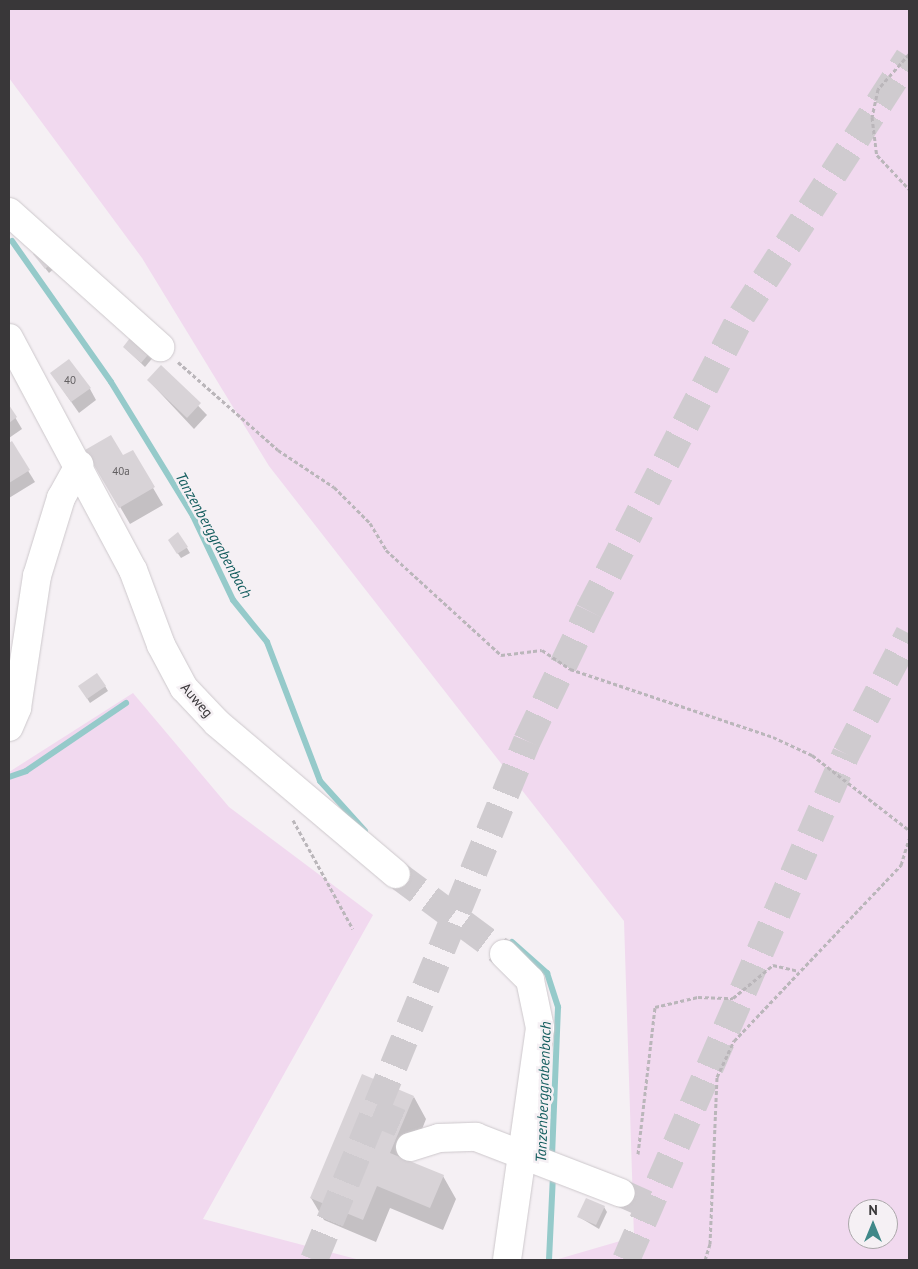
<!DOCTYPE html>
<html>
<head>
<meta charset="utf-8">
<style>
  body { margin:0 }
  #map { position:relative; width:918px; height:1269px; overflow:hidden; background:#f5f0f4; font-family:"PT Sans",sans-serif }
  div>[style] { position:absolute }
  .green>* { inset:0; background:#f1d9ef }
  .shadow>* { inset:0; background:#0003 }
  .stream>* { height:6px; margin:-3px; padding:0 3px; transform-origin:3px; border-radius:3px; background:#95caca }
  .building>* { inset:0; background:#d8d3d7 }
  .minor-tunnel>* { height:28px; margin-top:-14px; transform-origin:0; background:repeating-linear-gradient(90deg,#cfcbcf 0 28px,transparent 0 42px) }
  .highway-tunnel>* { height:28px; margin-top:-14px; transform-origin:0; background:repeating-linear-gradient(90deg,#cfcbcf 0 28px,transparent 0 42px) }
  .path>* { height:3px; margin-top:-1.5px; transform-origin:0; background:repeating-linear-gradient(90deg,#bab6ba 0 4px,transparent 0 6.5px) }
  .roads { filter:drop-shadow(0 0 1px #cdc8cc) drop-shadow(0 0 1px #cdc8cc) }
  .minor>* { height:28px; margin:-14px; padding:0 14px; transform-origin:14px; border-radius:14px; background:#fff }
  span { translate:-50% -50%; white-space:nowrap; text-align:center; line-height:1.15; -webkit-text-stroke:5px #f5f0f4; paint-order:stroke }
  .number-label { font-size:11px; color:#615e60 }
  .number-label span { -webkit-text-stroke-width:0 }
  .street-label { font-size:14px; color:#393739 }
  .water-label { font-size:15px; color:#125c5d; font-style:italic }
  .frame { position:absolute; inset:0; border:10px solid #393739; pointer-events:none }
  .north { position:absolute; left:848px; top:1199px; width:50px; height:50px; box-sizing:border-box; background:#f5f0f4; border:1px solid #aaa6a9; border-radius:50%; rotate:0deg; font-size:14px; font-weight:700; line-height:20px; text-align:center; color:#393739 }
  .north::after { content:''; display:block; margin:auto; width:18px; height:22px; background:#408889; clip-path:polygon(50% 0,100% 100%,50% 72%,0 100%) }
</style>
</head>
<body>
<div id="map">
  <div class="green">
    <div style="clip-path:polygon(evenodd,9px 9px,909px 9px,909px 1260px,555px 1260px,634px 1237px,624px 921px,269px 466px,142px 258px,9px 78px,9px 9px,858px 1209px,888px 1209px,888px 1239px,858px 1239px,858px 1209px)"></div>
    <div style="clip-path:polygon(133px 693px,229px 807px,373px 915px,203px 1219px,360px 1260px,9px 1260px,9px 772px)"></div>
  </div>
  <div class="shadow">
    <div style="clip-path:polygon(38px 259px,56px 267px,49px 273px)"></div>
    <div style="clip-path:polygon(124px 347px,155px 355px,145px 367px)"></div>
    <div style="clip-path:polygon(161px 367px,207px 415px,194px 429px,149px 381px)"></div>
    <div style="clip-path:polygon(51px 373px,90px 389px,96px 400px,79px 413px)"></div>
    <div style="clip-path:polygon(9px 407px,22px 429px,9px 438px)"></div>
    <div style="clip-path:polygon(11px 443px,35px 482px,9px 498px,9px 445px)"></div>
    <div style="clip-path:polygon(87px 450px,123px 457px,132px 452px,163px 505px,130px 524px)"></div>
    <div style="clip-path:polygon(172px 545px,187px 548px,190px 553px,181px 558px)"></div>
    <div style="clip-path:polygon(105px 686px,108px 691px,90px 703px,83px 692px)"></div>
    <div style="clip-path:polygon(414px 1097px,426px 1119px,409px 1162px,443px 1176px,456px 1199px,443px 1230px,390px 1208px,376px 1242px,324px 1220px,311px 1198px)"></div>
    <div style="clip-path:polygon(604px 1207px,607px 1212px,599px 1229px,579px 1217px)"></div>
  </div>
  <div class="stream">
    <div style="left:12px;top:241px;width:172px;rotate:54.9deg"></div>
    <div style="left:111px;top:382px;width:157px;rotate:58.5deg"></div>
    <div style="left:193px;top:516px;width:93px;rotate:64.5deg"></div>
    <div style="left:233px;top:600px;width:54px;rotate:51deg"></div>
    <div style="left:267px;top:642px;width:149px;rotate:69.1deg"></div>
    <div style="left:320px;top:781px;width:67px;rotate:48deg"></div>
    <div style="left:9px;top:777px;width:18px;rotate:-19deg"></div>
    <div style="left:26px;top:771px;width:121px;rotate:-34.2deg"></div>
    <div style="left:512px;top:942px;width:47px;rotate:41.5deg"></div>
    <div style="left:547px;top:973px;width:36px;rotate:72deg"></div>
    <div style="left:558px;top:1007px;width:152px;rotate:92.3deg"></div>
    <div style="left:549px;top:1260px;width:86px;rotate:-87.3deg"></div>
  </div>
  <div class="building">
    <div style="clip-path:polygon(42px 246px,54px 261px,45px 269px,33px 254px)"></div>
    <div style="clip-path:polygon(134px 333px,153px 349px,141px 363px,123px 347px)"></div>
    <div style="clip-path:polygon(69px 359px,91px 388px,71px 402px,50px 373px)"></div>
    <div style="clip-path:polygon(161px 365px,201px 403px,187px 418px,147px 380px)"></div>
    <div style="clip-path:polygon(9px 405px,17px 417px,9px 423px)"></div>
    <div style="clip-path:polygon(111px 435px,123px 455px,133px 450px,155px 487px,119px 508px,85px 450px)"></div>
    <div style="clip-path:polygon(12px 441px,30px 470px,9px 483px,9px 443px)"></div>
    <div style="clip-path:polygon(178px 532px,188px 547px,177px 554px,168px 540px)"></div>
    <div style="clip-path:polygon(97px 673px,106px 686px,87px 699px,78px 686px)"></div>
    <div style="clip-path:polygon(362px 1074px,414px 1096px,390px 1153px,444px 1175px,430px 1208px,377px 1186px,363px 1220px,310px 1198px)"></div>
    <div style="clip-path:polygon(586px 1198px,605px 1206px,596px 1225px,577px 1217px)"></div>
  </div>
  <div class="minor-tunnel">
    <div style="left:396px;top:874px;width:134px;rotate:36.5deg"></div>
    <div style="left:374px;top:1112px;width:39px;rotate:23deg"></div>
    <div style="left:621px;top:1193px;width:32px;rotate:24deg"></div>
  </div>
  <div class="highway-tunnel">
    <div style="left:314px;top:1260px;width:561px;rotate:-67.69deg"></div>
    <div style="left:527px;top:741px;width:144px;rotate:-64.5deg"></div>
    <div style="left:589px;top:611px;width:333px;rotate:-62.7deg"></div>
    <div style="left:742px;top:315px;width:307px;rotate:-57.1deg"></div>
    <div style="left:626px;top:1260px;width:552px;rotate:-66.5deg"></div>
    <div style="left:846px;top:754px;width:136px;rotate:-62.3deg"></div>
  </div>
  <div class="path">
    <div style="left:909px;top:54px;width:47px;rotate:131.5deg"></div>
    <div style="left:878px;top:89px;width:29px;rotate:102deg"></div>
    <div style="left:872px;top:117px;width:38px;rotate:83deg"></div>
    <div style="left:877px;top:155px;width:47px;rotate:46.7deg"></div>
    <div style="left:178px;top:362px;width:133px;rotate:41.3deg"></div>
    <div style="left:278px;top:450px;width:67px;rotate:33.5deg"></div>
    <div style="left:334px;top:487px;width:51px;rotate:45deg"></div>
    <div style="left:370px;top:523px;width:31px;rotate:59deg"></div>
    <div style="left:386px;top:550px;width:156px;rotate:42.4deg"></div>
    <div style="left:501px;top:655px;width:41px;rotate:-7deg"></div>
    <div style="left:542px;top:650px;width:34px;rotate:34deg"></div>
    <div style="left:570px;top:669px;width:214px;rotate:18.5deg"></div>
    <div style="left:773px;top:737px;width:43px;rotate:24.8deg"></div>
    <div style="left:812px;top:755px;width:123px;rotate:37.7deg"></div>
    <div style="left:293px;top:820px;width:124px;rotate:61.2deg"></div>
    <div style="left:638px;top:1154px;width:148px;rotate:-83.4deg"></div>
    <div style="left:655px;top:1007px;width:44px;rotate:-13.1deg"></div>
    <div style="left:698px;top:997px;width:35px;rotate:2deg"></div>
    <div style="left:733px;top:998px;width:52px;rotate:-39.5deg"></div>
    <div style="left:773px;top:965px;width:26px;rotate:13deg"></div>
    <div style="left:705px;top:1260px;width:17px;rotate:-73deg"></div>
    <div style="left:710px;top:1244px;width:167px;rotate:-87.6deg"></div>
    <div style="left:717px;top:1077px;width:40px;rotate:-65deg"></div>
    <div style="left:734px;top:1041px;width:243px;rotate:-46.5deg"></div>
    <div style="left:901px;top:865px;width:27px;rotate:-73deg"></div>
  </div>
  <div class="roads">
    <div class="minor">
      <div style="left:9px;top:212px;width:203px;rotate:41.8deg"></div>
      <div style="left:9px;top:338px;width:263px;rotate:61.9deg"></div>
      <div style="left:133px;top:570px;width:80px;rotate:69.5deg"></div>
      <div style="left:161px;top:645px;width:49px;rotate:61.9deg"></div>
      <div style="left:184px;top:688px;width:48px;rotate:46.7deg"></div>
      <div style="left:217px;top:723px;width:234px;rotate:40.2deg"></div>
      <div style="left:9px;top:727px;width:21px;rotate:-67deg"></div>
      <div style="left:17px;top:708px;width:134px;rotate:-81.4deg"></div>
      <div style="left:37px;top:576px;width:82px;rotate:-72.9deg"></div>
      <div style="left:61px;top:498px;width:38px;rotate:-61deg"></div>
      <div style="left:504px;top:954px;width:37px;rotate:45deg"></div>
      <div style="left:530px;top:980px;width:49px;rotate:78.2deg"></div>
      <div style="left:540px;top:1028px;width:234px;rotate:98.1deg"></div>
      <div style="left:410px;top:1147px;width:30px;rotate:-17deg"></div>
      <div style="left:439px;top:1138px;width:37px;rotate:-2deg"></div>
      <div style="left:476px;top:1137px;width:155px;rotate:21.1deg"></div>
    </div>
  </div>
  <div class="number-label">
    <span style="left:70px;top:380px">40</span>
    <span style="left:121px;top:471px">40a</span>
  </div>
  <div class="street-label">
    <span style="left:197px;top:700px;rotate:49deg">Auweg</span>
  </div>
  <div class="water-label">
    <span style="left:214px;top:535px;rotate:61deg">Tanzenberggrabenbach</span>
    <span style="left:543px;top:1092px;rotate:-88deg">Tanzenberggrabenbach</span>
  </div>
  <div class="frame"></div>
  <div class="north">N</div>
</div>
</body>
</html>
